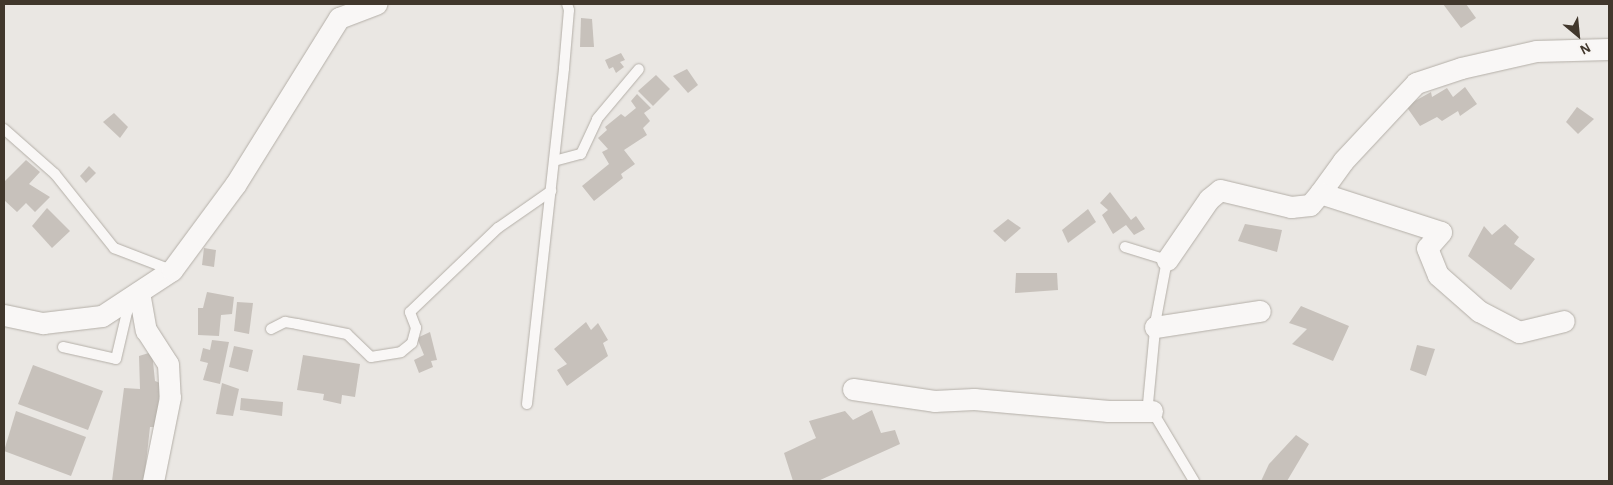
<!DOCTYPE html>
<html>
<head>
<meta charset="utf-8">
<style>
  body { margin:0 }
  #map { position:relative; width:1613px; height:485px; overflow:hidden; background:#eae7e3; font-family:"Alegreya Sans",sans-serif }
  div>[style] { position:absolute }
  .building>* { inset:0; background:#c7c1bb }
  .roads { filter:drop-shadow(0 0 1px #b4afa8) drop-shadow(0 0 1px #b4afa8) }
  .lane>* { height:10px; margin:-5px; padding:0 5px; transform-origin:5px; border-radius:5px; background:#f9f7f6 }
  .street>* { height:21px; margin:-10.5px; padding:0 10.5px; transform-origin:10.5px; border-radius:10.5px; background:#f9f7f6 }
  span { translate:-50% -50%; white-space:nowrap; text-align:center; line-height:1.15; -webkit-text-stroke:4px #f8f5f3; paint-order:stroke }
  .frame { position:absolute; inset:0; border:5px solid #41372c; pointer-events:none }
  .north { position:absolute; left:1553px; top:10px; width:50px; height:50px; -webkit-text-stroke:4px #f8f5f3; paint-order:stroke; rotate:152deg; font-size:14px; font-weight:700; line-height:20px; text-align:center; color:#41372c }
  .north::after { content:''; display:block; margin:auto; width:18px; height:22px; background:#41372c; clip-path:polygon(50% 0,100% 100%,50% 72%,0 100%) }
</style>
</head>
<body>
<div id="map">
  <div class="building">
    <div style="clip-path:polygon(1443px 4px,1466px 4px,1476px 18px,1461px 28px)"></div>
    <div style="clip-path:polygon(581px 18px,592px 19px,594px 47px,580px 47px)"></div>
    <div style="clip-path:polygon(621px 53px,625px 60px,620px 62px,624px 67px,616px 73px,613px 67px,609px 69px,605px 60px)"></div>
    <div style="clip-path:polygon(687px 69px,698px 85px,688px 93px,673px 76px)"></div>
    <div style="clip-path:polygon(656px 75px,670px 89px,653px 106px,638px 91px)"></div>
    <div style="clip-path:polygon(1465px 87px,1477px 104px,1460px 116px,1458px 111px,1442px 121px,1437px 117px,1420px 126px,1406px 106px,1431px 92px,1432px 97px,1447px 88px,1453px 97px)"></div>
    <div style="clip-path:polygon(637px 94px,651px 108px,644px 113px,650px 121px,643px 128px,647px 135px,624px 150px,635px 164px,621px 174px,623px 178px,594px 201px,582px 186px,609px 164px,602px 152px,608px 149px,598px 138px,607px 130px,605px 127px,621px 114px,625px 117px,636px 108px,631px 101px)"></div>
    <div style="clip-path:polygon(1577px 107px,1594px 119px,1578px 134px,1566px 122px)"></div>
    <div style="clip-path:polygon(114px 113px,128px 127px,120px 138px,103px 122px)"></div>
    <div style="clip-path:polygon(26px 160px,40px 172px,29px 184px,50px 197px,35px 212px,26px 203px,17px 212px,4px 200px,4px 182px)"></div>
    <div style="clip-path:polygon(89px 166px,96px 173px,86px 183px,80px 176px)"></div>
    <div style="clip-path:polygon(1110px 192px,1131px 220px,1136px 216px,1145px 229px,1134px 235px,1126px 225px,1113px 234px,1102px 215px,1108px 210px,1100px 203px)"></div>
    <div style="clip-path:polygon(47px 208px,70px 231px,52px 248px,32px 226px)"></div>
    <div style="clip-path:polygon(1088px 209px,1096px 222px,1068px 243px,1062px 230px)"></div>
    <div style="clip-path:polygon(1008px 219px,1021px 228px,1005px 242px,993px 231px)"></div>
    <div style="clip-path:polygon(1245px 224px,1282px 230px,1277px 252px,1238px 241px)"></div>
    <div style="clip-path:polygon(1505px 224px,1519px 237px,1514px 244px,1535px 259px,1511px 290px,1468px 256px,1484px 226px,1492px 235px)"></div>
    <div style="clip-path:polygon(204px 248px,216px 250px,214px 267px,202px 265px)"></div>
    <div style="clip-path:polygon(1016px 273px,1057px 273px,1058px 290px,1015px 293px)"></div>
    <div style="clip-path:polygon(207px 292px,234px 297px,232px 314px,221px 315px,219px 336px,198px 335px,198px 308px,203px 308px)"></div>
    <div style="clip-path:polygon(237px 302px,253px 303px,249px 334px,234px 331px)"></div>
    <div style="clip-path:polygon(1301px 306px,1349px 326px,1333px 361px,1292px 344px,1307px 329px,1289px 323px)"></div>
    <div style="clip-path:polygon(586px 322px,591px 330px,598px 323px,608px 340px,603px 343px,608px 356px,567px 386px,557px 370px,567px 364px,554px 349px)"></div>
    <div style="clip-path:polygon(430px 332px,437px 360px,431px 361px,433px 367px,419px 373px,414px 360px,424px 355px,417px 338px)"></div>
    <div style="clip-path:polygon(212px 340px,229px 342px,220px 384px,203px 380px,208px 363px,200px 361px,203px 348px,210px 350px)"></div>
    <div style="clip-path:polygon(1417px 345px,1435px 349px,1426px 376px,1410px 370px)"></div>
    <div style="clip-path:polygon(234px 346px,253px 350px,248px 372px,229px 367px)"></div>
    <div style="clip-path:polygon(152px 352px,155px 381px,160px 383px,157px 427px,150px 427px,144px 481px,112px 481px,124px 388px,140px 389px,139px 356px)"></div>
    <div style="clip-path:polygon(303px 355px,360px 364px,355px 397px,342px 395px,341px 404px,323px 400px,324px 394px,297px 390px)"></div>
    <div style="clip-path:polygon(33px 365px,103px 391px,88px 430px,18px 404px)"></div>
    <div style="clip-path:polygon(222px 383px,239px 389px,233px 416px,216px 414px)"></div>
    <div style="clip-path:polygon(241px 398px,283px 402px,282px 416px,240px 410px)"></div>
    <div style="clip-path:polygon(872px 410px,881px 433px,895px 430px,900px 444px,818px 481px,793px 481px,784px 453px,816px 438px,809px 421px,845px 411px,853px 420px)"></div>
    <div style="clip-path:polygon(16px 411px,86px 437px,71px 476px,4px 451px)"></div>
    <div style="clip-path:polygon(1296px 435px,1309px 444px,1287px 481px,1261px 481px,1269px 464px)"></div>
  </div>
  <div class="roads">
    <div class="lane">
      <div style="left:4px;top:129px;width:68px;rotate:41.4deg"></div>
      <div style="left:55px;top:174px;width:95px;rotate:51.4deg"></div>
      <div style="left:114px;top:248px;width:61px;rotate:21.1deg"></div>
      <div style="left:554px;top:161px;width:28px;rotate:-15deg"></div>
      <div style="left:581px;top:154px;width:38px;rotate:-65deg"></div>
      <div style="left:597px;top:119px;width:65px;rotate:-50deg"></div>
      <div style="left:1125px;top:247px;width:44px;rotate:17.2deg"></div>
      <div style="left:1167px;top:260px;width:60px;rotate:100.6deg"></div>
      <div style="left:1156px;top:319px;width:85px;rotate:95.4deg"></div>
      <div style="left:1148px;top:404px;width:90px;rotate:59.1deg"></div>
      <div style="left:271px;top:329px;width:16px;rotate:-27deg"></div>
      <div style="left:285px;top:322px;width:12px;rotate:9deg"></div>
      <div style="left:297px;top:324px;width:51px;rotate:11.3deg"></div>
      <div style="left:347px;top:334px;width:33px;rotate:44deg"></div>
      <div style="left:371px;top:357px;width:30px;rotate:-9deg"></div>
      <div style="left:401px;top:352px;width:14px;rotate:-39deg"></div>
      <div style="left:412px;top:343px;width:16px;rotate:-75deg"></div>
      <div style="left:416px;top:328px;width:17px;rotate:-111deg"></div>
      <div style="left:410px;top:312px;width:122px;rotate:-43.7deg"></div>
      <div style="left:498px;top:228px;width:65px;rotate:-34.9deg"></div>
      <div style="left:63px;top:347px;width:54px;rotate:12.8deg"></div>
      <div style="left:116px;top:359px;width:48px;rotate:-76.8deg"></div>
      <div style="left:127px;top:312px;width:12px;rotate:-59deg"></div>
      <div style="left:527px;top:404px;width:338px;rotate:-83.7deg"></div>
      <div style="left:564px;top:68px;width:58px;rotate:-85.1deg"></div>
      <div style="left:569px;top:10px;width:6px;rotate:-108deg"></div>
    </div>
    <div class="street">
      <div style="left:1320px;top:193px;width:39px;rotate:-54deg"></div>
      <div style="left:1343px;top:161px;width:107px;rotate:-46.9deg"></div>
      <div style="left:1416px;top:83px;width:47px;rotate:-18.4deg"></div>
      <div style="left:1461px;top:68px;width:77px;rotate:-12.8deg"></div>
      <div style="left:1536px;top:51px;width:73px;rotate:-1.6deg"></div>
      <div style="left:1167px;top:260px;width:74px;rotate:-55.5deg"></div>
      <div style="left:1209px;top:199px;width:14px;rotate:-39deg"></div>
      <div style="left:1220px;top:190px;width:73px;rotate:13.5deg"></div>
      <div style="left:1291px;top:207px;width:19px;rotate:-6deg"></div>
      <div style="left:1310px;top:205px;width:16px;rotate:-50deg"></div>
      <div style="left:1320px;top:193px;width:127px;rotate:17.9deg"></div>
      <div style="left:1441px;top:232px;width:21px;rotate:131deg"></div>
      <div style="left:1427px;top:248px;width:29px;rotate:68deg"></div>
      <div style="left:1438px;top:275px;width:55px;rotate:41.3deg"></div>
      <div style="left:1479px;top:311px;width:45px;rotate:27.7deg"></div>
      <div style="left:1519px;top:332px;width:46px;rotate:-13.7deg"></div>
      <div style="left:139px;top:292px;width:39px;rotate:80deg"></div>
      <div style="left:146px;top:330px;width:40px;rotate:57.1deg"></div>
      <div style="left:168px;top:364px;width:33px;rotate:87deg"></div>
      <div style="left:170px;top:397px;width:86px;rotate:101.4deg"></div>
      <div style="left:4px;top:315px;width:40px;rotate:12deg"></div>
      <div style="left:43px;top:323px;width:59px;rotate:-6.8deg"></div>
      <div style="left:102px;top:316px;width:84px;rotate:-33.3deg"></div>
      <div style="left:172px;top:270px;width:106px;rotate:-53.5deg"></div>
      <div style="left:235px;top:185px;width:197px;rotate:-58.1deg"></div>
      <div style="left:339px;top:18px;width:40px;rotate:-21deg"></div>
      <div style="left:1155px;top:327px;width:106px;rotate:-8.7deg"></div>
      <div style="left:853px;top:389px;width:82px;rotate:8.4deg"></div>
      <div style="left:934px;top:401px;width:40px;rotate:-2.9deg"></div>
      <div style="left:974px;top:399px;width:135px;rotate:5.1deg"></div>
      <div style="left:1108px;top:411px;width:44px"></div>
    </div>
  </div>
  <div class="frame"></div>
  <div class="north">N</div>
</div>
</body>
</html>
